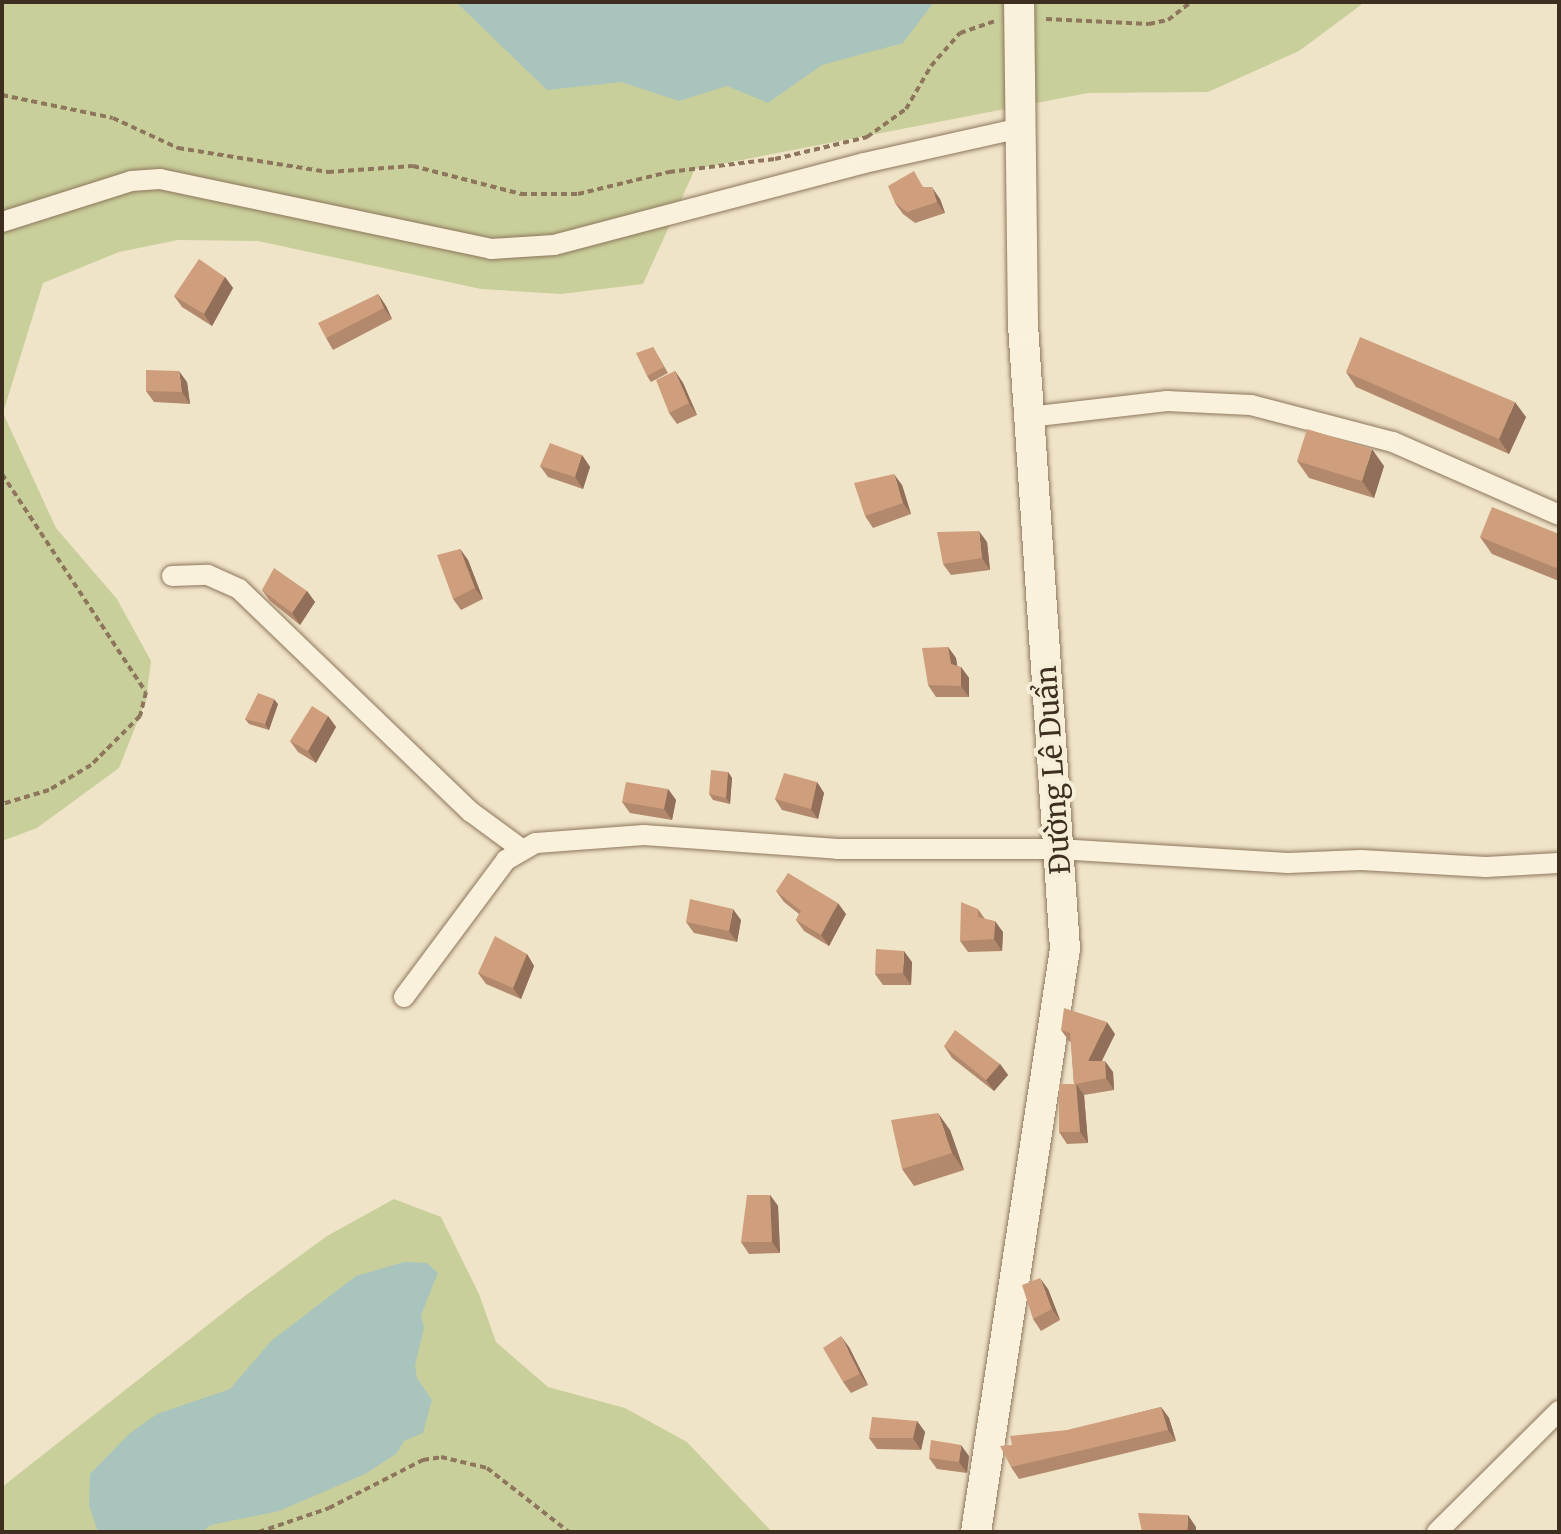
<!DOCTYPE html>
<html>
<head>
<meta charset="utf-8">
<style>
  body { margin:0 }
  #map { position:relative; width:1561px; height:1534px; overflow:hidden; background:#f0e4c8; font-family:Merriweather,serif }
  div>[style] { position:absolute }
  .green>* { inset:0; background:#c9cf9b }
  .water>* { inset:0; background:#a9c4bc }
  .path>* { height:4px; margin-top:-2px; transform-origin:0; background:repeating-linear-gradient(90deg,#8d765c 0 6px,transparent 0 10px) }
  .roads { filter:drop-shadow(0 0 2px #8d765c) drop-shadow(0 0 2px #8d765c) }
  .street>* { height:20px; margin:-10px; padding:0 10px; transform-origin:10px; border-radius:10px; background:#faf1dc }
  .secondary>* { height:30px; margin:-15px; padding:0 15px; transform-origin:15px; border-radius:15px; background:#faf1dc }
  .wall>* { inset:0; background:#b2896c }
  .shaded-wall>* { inset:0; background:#916f58 }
  .building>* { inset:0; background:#cf9f7d }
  span { translate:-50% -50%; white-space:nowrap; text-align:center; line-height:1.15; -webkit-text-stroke:8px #f7eed8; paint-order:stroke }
  .street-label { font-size:28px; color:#3d2e20 }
  .frame { position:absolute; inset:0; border:4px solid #3d2e20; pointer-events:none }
</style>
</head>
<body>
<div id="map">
  <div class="green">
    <div style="clip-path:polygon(2px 2px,1365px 2px,1299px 51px,1208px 92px,1088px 93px,695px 169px,643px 284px,561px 294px,481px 289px,258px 241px,178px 240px,119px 252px,43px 283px,3px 413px,56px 528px,117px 599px,151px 661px,146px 700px,119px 768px,37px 828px,2px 841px)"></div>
    <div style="clip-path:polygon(394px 1199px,441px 1217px,479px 1294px,496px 1342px,548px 1387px,625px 1408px,687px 1442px,772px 1532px,2px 1532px,2px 1487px,242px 1298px,327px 1236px)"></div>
  </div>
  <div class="water">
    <div style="clip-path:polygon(456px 2px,934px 2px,903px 43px,822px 65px,768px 103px,727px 86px,679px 101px,621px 82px,547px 90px)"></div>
    <div style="clip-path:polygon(404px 1262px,427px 1263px,438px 1273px,421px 1315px,424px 1328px,415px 1365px,417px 1378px,432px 1400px,423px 1433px,404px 1441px,396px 1454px,365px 1474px,279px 1511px,211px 1525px,201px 1532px,98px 1532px,89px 1505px,90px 1474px,130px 1433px,157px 1414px,230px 1389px,271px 1341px,356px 1276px)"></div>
  </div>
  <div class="path">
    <div style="left:1046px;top:19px;width:103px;rotate:2.8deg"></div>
    <div style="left:1149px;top:24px;width:19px;rotate:-12deg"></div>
    <div style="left:1168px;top:20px;width:29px;rotate:-38deg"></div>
    <div style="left:2px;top:95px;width:113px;rotate:11.7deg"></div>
    <div style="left:113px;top:118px;width:72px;rotate:24.8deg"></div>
    <div style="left:178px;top:148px;width:152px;rotate:9.1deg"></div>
    <div style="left:328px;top:172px;width:85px;rotate:-4deg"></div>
    <div style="left:413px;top:166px;width:112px;rotate:14.5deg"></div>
    <div style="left:521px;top:194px;width:57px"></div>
    <div style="left:578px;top:194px;width:94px;rotate:-13.6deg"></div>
    <div style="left:669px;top:172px;width:107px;rotate:-7deg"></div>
    <div style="left:775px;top:159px;width:95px;rotate:-13.4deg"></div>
    <div style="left:867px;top:137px;width:48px;rotate:-35.7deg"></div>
    <div style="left:906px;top:109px;width:50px;rotate:-59.8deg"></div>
    <div style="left:931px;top:66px;width:44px;rotate:-48.7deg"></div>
    <div style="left:960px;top:33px;width:36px;rotate:-19deg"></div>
    <div style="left:2px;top:474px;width:261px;rotate:56.6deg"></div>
    <div style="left:146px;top:692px;width:25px;rotate:104deg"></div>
    <div style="left:140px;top:716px;width:69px;rotate:135deg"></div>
    <div style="left:91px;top:765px;width:49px;rotate:149.2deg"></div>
    <div style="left:49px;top:790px;width:49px;rotate:163.4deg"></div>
    <div style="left:259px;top:1532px;width:74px;rotate:-18.9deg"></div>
    <div style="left:329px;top:1508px;width:106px;rotate:-27.1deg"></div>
    <div style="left:423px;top:1460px;width:18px;rotate:-9deg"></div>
    <div style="left:441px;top:1457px;width:47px;rotate:13.4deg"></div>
    <div style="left:487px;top:1468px;width:104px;rotate:38deg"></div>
  </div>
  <div class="roads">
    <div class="street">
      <div style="left:2px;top:222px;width:135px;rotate:-17.6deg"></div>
      <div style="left:131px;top:181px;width:29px;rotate:-4deg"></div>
      <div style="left:160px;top:179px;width:338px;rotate:11.9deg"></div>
      <div style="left:491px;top:249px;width:63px;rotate:-3.6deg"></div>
      <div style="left:554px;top:245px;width:321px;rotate:-14.8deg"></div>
      <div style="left:864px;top:163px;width:161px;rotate:-12.6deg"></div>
      <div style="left:1029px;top:417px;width:139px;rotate:-6.6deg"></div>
      <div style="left:1167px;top:401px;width:84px;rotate:2.7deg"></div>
      <div style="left:1251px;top:405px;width:147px;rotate:14.6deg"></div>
      <div style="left:1393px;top:442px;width:181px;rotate:23.7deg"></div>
      <div style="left:172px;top:576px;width:36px;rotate:-2deg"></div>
      <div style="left:208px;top:575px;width:34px;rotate:24deg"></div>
      <div style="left:239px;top:589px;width:322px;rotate:43.9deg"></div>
      <div style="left:471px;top:812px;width:61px;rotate:36.3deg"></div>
      <div style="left:404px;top:997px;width:171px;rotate:-53.3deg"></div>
      <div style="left:506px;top:860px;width:34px;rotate:-30deg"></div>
      <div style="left:536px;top:843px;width:108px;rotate:-4.2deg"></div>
      <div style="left:644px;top:835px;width:194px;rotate:4.1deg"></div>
      <div style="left:837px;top:849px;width:221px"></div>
      <div style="left:1058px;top:849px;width:230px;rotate:3.5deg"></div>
      <div style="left:1288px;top:863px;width:73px;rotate:-2.4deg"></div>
      <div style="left:1361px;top:860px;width:125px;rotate:3.2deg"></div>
      <div style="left:1486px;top:867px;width:73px;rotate:-3.1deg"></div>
      <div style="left:1437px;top:1532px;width:172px;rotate:-44.8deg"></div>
    </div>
    <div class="secondary">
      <div style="left:976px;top:1532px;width:590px;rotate:-81.32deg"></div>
      <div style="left:1065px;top:949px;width:625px;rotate:-93.85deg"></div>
      <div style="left:1023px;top:325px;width:323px;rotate:-90.7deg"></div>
    </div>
  </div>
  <div class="wall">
    <div style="clip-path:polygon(924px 187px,940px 199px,945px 213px,915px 223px,903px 214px,895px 203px)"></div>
    <div style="clip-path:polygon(225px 277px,233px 288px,212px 326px,182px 307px,174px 296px)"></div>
    <div style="clip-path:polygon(378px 294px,386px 306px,392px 319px,333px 350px,326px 338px)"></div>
    <div style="clip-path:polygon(653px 347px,668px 373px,651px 382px,647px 376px)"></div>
    <div style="clip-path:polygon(675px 371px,683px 383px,697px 415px,677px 424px,669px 413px)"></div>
    <div style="clip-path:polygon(1346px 372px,1526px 417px,1509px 454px,1356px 387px)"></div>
    <div style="clip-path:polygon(187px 382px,190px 404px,154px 402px,146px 391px)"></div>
    <div style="clip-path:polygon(582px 455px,590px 467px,583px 489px,548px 477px,540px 466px)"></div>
    <div style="clip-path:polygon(1297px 461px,1384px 466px,1374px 498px,1309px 478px)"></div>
    <div style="clip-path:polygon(902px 485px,911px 514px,873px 528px,865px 516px)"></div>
    <div style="clip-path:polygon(1559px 534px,1559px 581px,1492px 554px,1480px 537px)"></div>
    <div style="clip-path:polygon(987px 542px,990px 570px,951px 575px,943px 564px)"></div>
    <div style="clip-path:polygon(460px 549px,468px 560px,483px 599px,461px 610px,453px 599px)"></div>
    <div style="clip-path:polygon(262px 590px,307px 591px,315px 602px,300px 625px,270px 601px)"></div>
    <div style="clip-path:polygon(948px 647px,956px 658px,957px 666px,961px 667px,969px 678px,969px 697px,936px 697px,928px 685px)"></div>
    <div style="clip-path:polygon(278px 704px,269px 730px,249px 724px,245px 719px)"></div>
    <div style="clip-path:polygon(328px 716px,336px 727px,316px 763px,298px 752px,290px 741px)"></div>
    <div style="clip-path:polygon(728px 772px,732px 778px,730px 804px,713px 800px,709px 794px)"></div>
    <div style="clip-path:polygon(817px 782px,824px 793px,818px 819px,782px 810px,775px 799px)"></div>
    <div style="clip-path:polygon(668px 789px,676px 800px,672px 820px,630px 813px,622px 802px)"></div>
    <div style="clip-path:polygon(776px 891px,846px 914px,829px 946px,804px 931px,796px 920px,799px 914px,784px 902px)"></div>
    <div style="clip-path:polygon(978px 909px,985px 919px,1003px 932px,1002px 951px,968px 952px,960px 941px)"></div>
    <div style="clip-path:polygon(741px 920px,737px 942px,694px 933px,686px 922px)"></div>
    <div style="clip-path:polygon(527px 954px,534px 966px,521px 999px,486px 984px,478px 973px)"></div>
    <div style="clip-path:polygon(912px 962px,911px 985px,883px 985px,875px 974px)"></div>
    <div style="clip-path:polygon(1061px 1030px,1115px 1034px,1102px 1061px,1113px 1072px,1114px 1090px,1084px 1095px,1088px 1143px,1067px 1144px,1059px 1132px,1074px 1084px,1071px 1042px,1069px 1041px)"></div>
    <div style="clip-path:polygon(944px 1046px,1000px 1064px,1008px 1075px,994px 1091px,952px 1058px)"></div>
    <div style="clip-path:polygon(950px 1130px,964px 1170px,914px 1186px,902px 1169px)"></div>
    <div style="clip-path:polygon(770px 1195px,778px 1206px,780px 1253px,749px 1254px,741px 1242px)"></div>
    <div style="clip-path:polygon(1048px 1289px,1060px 1320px,1041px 1331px,1033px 1319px)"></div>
    <div style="clip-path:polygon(849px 1347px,868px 1385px,851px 1393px,843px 1382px)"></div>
    <div style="clip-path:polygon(1161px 1407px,1169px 1418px,1176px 1441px,1019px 1479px,1011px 1467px,1012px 1445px)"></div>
    <div style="clip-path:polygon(917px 1421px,925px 1432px,921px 1450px,877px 1449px,869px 1438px)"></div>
    <div style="clip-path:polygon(969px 1456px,967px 1473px,937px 1469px,929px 1458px)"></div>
  </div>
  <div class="shaded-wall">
    <div style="clip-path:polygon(932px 187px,940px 199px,945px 213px,937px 202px)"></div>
    <div style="clip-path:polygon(225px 277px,233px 288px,212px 326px,204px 314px)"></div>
    <div style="clip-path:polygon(378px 294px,386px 306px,392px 319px,384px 308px)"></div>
    <div style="clip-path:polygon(179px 371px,187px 382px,190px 404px,182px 392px)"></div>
    <div style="clip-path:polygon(675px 371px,683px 383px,697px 415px,689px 403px)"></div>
    <div style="clip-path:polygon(1515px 402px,1526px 417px,1509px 454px,1499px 439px)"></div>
    <div style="clip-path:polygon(1372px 449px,1384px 466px,1374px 498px,1362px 481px)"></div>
    <div style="clip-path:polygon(582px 455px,590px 467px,583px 489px,575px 477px)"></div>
    <div style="clip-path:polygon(894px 474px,902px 485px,911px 514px,903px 503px)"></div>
    <div style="clip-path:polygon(979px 531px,987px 542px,990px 570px,982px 558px)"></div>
    <div style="clip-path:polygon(460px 549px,468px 560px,483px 599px,475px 588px)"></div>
    <div style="clip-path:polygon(307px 591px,315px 602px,300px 625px,292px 613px)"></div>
    <div style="clip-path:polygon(948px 647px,956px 658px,959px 676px,951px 664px)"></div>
    <div style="clip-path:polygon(961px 667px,969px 678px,969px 697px,961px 686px)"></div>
    <div style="clip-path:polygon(274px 699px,278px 704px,269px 730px,265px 724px)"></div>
    <div style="clip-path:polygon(328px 716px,336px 727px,316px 763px,308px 751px)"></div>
    <div style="clip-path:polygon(728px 772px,732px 778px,730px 804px,726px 798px)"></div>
    <div style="clip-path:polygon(817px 782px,824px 793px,818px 819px,811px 809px)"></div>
    <div style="clip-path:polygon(668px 789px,676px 800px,672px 820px,664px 809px)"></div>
    <div style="clip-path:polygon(838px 903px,846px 914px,829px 946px,821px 935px)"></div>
    <div style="clip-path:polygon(733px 909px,741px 920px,737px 942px,729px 931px)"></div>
    <div style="clip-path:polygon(995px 921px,1003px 932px,1002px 951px,994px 939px)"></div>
    <div style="clip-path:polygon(904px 951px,912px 962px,911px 985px,903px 973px)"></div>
    <div style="clip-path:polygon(527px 954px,534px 966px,521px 999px,513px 988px)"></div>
    <div style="clip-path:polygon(1107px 1022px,1115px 1034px,1096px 1072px,1088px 1061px)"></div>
    <div style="clip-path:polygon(1105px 1061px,1113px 1072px,1114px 1090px,1106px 1078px)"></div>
    <div style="clip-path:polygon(1000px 1064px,1008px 1075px,994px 1091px,986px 1080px)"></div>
    <div style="clip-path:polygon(1076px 1084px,1084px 1095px,1088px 1143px,1080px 1132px)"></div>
    <div style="clip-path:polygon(938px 1113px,950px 1130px,964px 1170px,952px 1153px)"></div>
    <div style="clip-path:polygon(770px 1195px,778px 1206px,780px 1253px,772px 1242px)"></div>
    <div style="clip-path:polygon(1040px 1278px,1048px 1289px,1060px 1320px,1052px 1309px)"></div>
    <div style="clip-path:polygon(841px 1336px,849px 1347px,868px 1385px,860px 1374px)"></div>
    <div style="clip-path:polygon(1161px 1407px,1169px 1418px,1176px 1441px,1168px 1430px)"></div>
    <div style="clip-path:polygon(917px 1421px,925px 1432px,921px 1450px,913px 1438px)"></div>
    <div style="clip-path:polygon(961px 1445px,969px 1456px,967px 1473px,959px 1462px)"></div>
    <div style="clip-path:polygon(1188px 1515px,1196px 1527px,1196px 1532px,1187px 1532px)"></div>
  </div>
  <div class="building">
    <div style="clip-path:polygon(914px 171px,923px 187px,932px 187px,937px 202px,907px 212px,895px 203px,888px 186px)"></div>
    <div style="clip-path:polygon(199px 259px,225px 277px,204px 314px,174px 296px)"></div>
    <div style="clip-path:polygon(378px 294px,384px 308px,326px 338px,318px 323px)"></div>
    <div style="clip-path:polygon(1360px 337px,1515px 402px,1499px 439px,1346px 372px)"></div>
    <div style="clip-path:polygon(653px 347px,664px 367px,647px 376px,636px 353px)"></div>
    <div style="clip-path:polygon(146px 370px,179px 371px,182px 392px,146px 391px)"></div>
    <div style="clip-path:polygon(675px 371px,689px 403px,669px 413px,656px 380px)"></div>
    <div style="clip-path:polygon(1307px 429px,1372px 449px,1362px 481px,1297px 461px)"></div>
    <div style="clip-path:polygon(550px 443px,582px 455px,575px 477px,540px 466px)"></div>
    <div style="clip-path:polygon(894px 474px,903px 503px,865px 516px,854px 483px)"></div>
    <div style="clip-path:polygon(1492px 507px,1559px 534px,1559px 561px,1556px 568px,1480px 537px)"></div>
    <div style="clip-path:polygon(979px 531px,982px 558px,943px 564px,937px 532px)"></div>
    <div style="clip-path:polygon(460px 549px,475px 588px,453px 599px,437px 555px)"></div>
    <div style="clip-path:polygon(274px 568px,307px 591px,292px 613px,262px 590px)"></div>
    <div style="clip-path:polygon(948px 647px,951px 664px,961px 667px,961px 686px,928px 685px,922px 648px)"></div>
    <div style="clip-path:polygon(258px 693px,274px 699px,265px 724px,245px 719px)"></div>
    <div style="clip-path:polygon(312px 706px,328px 716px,308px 751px,290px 741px)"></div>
    <div style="clip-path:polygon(711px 770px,728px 772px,726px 798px,709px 794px)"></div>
    <div style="clip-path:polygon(784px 773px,817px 782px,811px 809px,775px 799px)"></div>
    <div style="clip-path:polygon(626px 782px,668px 789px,664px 809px,622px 802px)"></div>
    <div style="clip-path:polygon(788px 873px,838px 903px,821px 935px,796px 920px,801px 911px,776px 891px)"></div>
    <div style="clip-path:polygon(690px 899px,733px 909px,729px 931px,686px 922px)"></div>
    <div style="clip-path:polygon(961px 902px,978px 909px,978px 917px,995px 921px,994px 939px,960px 941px)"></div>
    <div style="clip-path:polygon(495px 936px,527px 954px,513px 988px,478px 973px)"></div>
    <div style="clip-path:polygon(876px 949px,904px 951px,903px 973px,875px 974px)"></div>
    <div style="clip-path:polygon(1064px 1008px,1107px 1022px,1088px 1061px,1105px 1061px,1106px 1078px,1076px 1084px,1080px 1132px,1059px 1132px,1059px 1084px,1074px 1084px,1070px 1033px,1061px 1030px)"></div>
    <div style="clip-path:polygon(955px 1030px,1000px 1064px,986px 1080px,944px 1046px)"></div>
    <div style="clip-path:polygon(938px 1113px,952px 1153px,902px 1169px,891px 1120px)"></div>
    <div style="clip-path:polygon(747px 1195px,770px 1195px,772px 1242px,741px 1242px)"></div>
    <div style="clip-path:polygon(1040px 1278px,1052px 1309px,1033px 1319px,1022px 1285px)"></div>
    <div style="clip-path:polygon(841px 1336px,860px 1374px,843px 1382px,823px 1348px)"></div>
    <div style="clip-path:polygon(1161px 1407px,1168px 1430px,1011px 1467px,1000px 1446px,1012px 1445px,1010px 1436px,1067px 1430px)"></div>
    <div style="clip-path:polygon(872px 1417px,917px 1421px,913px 1438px,869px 1438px)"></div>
    <div style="clip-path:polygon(931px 1440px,961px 1445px,959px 1462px,929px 1458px)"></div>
    <div style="clip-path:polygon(1138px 1513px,1188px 1515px,1187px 1532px,1142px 1532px)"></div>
  </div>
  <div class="street-label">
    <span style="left:1053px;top:770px;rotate:-94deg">Đường Lê Duẩn</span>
  </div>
  <div class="frame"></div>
</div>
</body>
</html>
